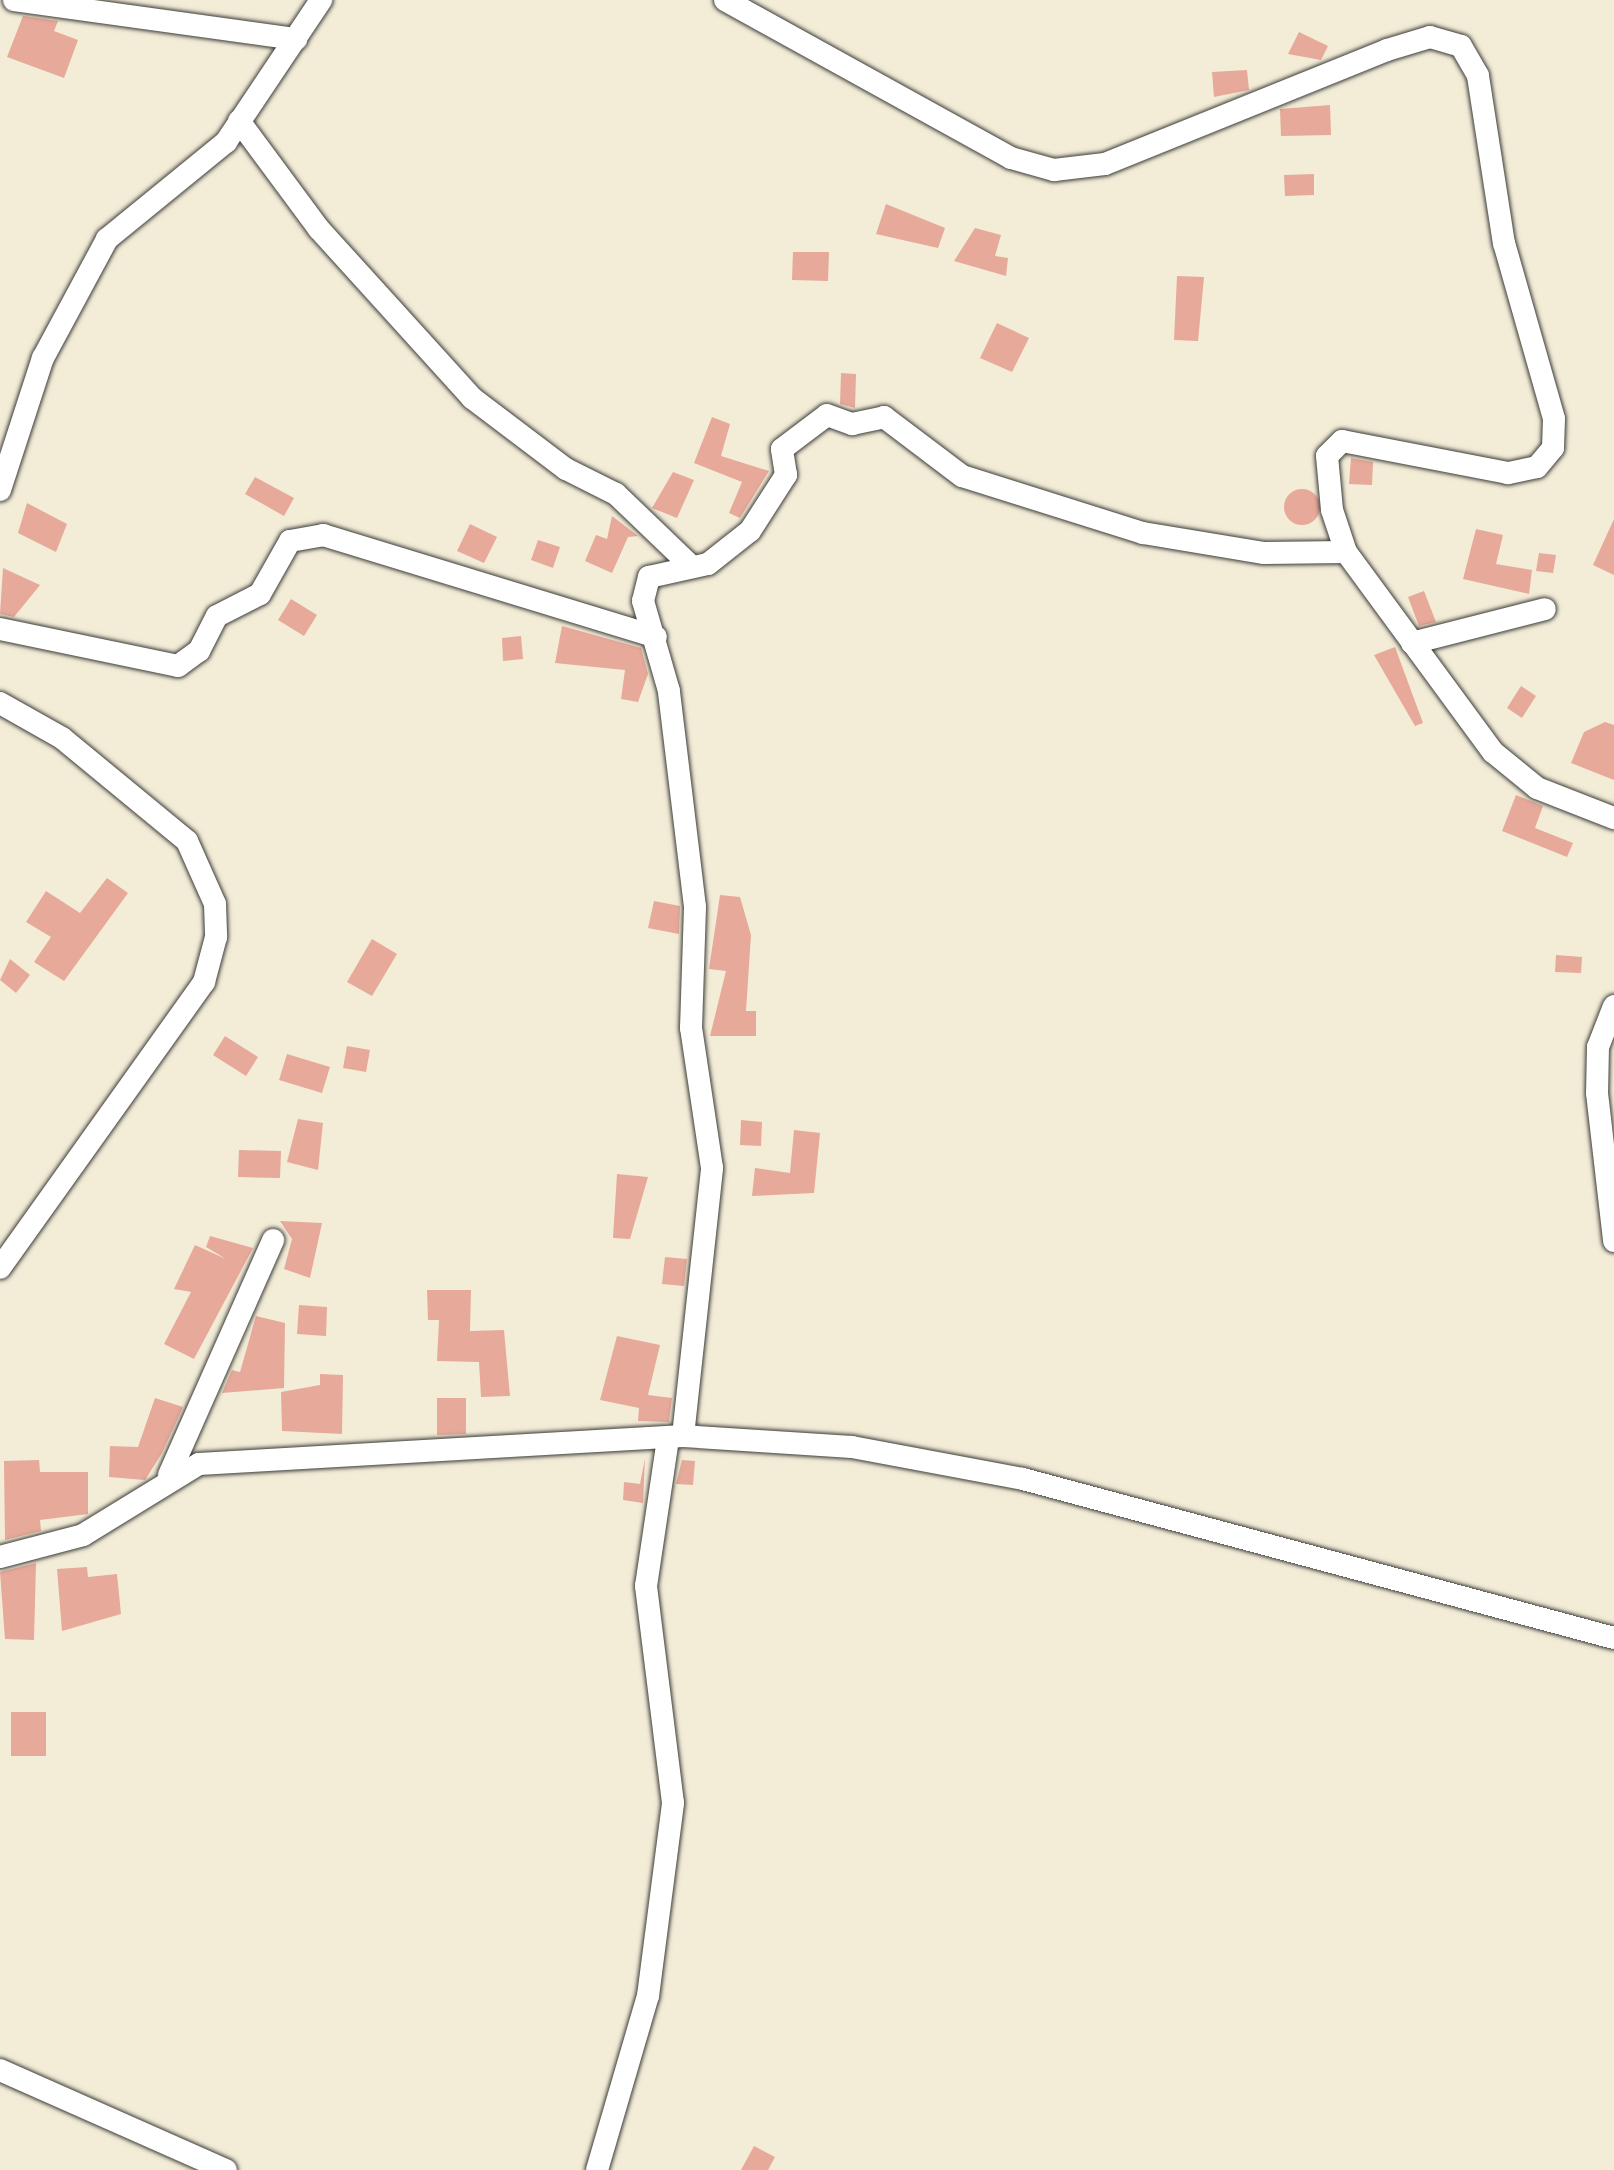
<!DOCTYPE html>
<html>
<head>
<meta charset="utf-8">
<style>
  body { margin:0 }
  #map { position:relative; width:1614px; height:2170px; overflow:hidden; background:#f3edd8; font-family:"Shantell Sans",sans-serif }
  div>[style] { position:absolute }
  .building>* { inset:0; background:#e7a999 }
  .round { border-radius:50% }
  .roads { filter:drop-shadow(0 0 2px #3c3b38) drop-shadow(0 0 2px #3c3b38) }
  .minor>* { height:22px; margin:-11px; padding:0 11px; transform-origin:11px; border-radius:11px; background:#fff }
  span { translate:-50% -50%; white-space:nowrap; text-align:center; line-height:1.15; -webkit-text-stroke:9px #fdfcf7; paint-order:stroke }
</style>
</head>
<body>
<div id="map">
  <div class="building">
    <div style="clip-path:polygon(23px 16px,58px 21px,54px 31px,78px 40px,64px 78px,7px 57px)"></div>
    <div style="clip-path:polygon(1299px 32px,1328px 46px,1321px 60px,1288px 54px)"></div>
    <div style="clip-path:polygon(1247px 70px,1249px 90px,1214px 97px,1212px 72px)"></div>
    <div style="clip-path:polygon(1330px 105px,1331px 135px,1281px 136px,1280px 109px)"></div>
    <div style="clip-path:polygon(1314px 174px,1314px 195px,1285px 196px,1284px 175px)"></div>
    <div style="clip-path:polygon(886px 204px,945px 228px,938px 248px,876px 234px)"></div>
    <div style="clip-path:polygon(975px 228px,1001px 235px,995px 256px,1008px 258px,1006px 276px,954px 261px)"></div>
    <div style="clip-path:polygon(793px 252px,829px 252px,828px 281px,792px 280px)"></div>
    <div style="clip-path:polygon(1177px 276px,1204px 277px,1198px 341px,1174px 340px)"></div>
    <div style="clip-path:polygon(997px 323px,1029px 338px,1012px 372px,980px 358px)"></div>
    <div style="clip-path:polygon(841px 373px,856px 374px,855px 408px,840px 404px)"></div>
    <div style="clip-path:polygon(712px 417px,730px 424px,721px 456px,769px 471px,740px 518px,729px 513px,742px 482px,694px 463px)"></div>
    <div style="clip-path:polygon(1351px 458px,1373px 462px,1372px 485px,1349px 484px)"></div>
    <div style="clip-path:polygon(673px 472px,694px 480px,677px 518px,652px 508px)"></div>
    <div style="clip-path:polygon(255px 477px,294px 498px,284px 516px,245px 494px)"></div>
    <div class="round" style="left:1284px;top:489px;width:36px;height:36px"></div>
    <div style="clip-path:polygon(27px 503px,67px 524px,56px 552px,18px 533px)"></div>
    <div style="clip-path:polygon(612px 516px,638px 536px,628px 537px,612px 573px,585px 561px,596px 535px,607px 539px)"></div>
    <div style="clip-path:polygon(1614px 519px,1614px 575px,1593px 565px)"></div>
    <div style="clip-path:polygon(470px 524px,497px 537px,484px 563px,457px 551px)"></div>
    <div style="clip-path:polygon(1476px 529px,1503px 535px,1496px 564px,1532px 570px,1529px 594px,1463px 579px)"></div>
    <div style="clip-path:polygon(538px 540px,560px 547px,553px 568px,531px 560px)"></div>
    <div style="clip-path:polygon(1539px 553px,1556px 555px,1553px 573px,1536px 571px)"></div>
    <div style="clip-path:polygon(3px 568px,40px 585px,14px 617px,0 614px)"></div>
    <div style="clip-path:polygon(1424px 591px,1436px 622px,1419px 626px,1408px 597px)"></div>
    <div style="clip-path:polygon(291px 599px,317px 615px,304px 636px,278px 620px)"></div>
    <div style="clip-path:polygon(562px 626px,641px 648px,648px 674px,638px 702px,621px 699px,625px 670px,555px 663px)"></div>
    <div style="clip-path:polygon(521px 636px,523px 659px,503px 661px,502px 638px)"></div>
    <div style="clip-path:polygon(1395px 647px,1423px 723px,1415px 726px,1374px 655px)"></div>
    <div style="clip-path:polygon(1521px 686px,1536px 696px,1522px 718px,1507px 708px)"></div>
    <div style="clip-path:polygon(1605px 722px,1614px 725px,1614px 780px,1571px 763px,1584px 732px)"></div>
    <div style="clip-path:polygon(1516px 795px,1543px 806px,1535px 828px,1573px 843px,1567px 857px,1502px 831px)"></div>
    <div style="clip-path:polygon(107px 878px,128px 893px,64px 981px,34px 962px,51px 937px,26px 922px,46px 891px,80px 913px)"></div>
    <div style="clip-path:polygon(720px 895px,740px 897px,751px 935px,746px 1011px,756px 1011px,756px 1036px,710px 1036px,726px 971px,709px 969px)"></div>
    <div style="clip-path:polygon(654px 901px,680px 906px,679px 934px,648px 928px)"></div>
    <div style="clip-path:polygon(372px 939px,397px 954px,372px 996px,347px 982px)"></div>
    <div style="clip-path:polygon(1556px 955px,1582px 957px,1581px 973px,1555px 972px)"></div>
    <div style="clip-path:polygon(10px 959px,30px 975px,16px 993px,0 980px)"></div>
    <div style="clip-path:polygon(225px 1036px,258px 1057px,246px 1076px,213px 1055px)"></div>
    <div style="clip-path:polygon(347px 1046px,370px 1050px,366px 1072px,343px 1068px)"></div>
    <div style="clip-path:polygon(287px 1054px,330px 1067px,322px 1093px,279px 1080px)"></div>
    <div style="clip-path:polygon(298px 1119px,323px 1123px,318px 1170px,287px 1162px)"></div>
    <div style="clip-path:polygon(741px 1120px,762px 1122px,761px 1146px,740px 1145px)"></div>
    <div style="clip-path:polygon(794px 1130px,820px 1133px,814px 1193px,752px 1196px,755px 1168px,790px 1173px)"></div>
    <div style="clip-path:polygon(239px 1150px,281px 1151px,280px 1178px,238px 1177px)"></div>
    <div style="clip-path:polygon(617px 1174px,648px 1177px,630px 1239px,613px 1238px)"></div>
    <div style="clip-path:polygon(280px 1221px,322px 1223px,310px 1278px,284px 1269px,292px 1239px)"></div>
    <div style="clip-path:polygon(210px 1236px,253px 1248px,194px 1359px,164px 1344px,191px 1292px,174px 1289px,195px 1245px,226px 1259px,206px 1247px)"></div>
    <div style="clip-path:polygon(665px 1257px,687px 1259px,684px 1286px,662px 1284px)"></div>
    <div style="clip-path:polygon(427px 1290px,471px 1290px,470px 1331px,504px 1330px,510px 1396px,481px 1397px,479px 1362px,437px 1361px,439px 1320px,428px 1320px)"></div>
    <div style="clip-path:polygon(299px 1305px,327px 1307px,326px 1336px,297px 1334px)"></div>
    <div style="clip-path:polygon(256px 1316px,285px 1323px,284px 1388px,222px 1393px,232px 1370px,240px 1372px)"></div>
    <div style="clip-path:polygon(617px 1336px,660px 1345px,648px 1395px,672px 1398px,669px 1422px,638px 1421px,639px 1408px,600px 1400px)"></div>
    <div style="clip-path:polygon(320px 1374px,343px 1375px,342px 1434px,282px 1431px,281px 1392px,320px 1385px)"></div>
    <div style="clip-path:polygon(155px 1398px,183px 1407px,162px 1453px,145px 1480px,109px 1477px,110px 1446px,138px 1447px)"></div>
    <div style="clip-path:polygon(437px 1398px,466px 1398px,466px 1434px,437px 1435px)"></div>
    <div style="clip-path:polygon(645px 1458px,643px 1503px,623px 1500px,624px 1482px,640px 1484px)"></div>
    <div style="clip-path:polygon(39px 1460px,40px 1472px,88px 1472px,88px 1514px,40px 1520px,41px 1531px,5px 1540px,4px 1461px)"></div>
    <div style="clip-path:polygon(682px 1460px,695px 1461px,693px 1485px,676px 1484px)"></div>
    <div style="clip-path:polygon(36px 1563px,34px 1640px,5px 1639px,0 1572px)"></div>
    <div style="clip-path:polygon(87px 1567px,88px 1577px,117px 1574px,121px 1614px,62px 1631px,57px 1569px)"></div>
    <div style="clip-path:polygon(11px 1712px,46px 1712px,46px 1756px,11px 1756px)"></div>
    <div style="clip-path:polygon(754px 2146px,775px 2157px,768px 2170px,741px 2170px)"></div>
  </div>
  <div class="roads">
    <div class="minor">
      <div style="left:14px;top:0;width:285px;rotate:7.9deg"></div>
      <div style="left:725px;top:0;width:327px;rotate:28.9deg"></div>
      <div style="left:1011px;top:158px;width:45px;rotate:15.6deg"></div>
      <div style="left:1054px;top:170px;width:51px;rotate:-6.7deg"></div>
      <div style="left:1105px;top:164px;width:304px;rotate:-22deg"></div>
      <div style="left:1387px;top:50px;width:45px;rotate:-16.8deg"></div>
      <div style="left:1430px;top:37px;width:32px;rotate:16deg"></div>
      <div style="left:1461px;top:46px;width:34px;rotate:60deg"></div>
      <div style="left:1478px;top:76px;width:169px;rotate:81.2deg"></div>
      <div style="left:1504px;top:243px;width:183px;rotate:74.1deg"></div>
      <div style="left:1554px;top:419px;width:29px;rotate:92deg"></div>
      <div style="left:1553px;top:448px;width:25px;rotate:130deg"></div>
      <div style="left:1537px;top:467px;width:30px;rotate:168deg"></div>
      <div style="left:1508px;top:473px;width:169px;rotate:-169.1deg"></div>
      <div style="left:1342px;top:441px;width:21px;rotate:135deg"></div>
      <div style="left:1327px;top:456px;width:54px;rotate:84.7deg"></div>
      <div style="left:1332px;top:510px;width:44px;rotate:71.6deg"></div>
      <div style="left:1346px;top:552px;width:248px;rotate:53.7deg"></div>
      <div style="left:1493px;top:752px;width:57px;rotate:39.3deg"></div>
      <div style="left:1537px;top:788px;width:83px;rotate:21.3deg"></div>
      <div style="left:239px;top:121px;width:134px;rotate:53.5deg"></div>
      <div style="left:319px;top:229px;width:228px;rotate:47.8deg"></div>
      <div style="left:472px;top:398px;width:118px;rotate:37.1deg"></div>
      <div style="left:566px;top:469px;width:56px;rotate:26.6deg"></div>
      <div style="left:616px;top:494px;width:104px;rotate:43.8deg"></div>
      <div style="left:0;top:490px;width:139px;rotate:-72deg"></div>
      <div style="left:43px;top:358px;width:135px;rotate:-61.7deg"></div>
      <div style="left:107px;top:239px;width:154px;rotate:-39.2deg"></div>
      <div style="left:226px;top:142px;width:171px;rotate:-56.2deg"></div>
      <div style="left:0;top:629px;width:182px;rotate:11.7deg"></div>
      <div style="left:178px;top:666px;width:26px;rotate:-36deg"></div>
      <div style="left:199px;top:651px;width:39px;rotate:-63deg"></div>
      <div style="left:217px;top:616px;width:48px;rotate:-27.1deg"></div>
      <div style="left:260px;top:594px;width:61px;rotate:-60.5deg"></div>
      <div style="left:290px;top:541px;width:34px;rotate:-10deg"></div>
      <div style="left:323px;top:535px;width:348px;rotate:17deg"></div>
      <div style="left:1412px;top:643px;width:137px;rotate:-14.3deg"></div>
      <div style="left:0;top:703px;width:71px;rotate:29.4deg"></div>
      <div style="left:62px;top:738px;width:162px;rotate:39.5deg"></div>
      <div style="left:187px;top:841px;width:69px;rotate:66deg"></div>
      <div style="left:215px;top:904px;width:33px;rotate:88deg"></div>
      <div style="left:216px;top:937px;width:47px;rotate:104.9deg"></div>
      <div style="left:204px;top:982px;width:351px;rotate:125.5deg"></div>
      <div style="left:1614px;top:1006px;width:44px;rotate:111.3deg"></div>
      <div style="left:1598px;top:1047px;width:46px;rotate:91.2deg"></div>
      <div style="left:1597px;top:1093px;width:149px;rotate:83.4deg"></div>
      <div style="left:683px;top:1436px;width:270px;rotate:-83.8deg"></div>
      <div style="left:712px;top:1168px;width:142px;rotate:-98.5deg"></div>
      <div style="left:691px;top:1028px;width:121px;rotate:-88.1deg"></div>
      <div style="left:695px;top:907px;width:218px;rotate:-96.9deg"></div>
      <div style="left:669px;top:691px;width:94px;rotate:-106.1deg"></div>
      <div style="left:643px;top:601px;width:25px;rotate:-76deg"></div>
      <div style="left:649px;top:577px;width:60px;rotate:-12.4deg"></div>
      <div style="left:708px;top:564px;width:53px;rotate:-38.2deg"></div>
      <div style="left:750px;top:531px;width:67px;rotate:-57.3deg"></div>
      <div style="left:786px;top:475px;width:26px;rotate:-99deg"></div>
      <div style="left:782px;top:449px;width:56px;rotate:-37.1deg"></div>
      <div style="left:827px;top:415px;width:27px;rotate:20deg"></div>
      <div style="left:852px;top:424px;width:33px;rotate:-12deg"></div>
      <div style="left:884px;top:417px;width:98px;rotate:37.1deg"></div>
      <div style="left:962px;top:476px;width:190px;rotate:17.5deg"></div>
      <div style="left:1143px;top:533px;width:123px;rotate:9.4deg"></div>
      <div style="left:1264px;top:553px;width:82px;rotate:-0.7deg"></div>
      <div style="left:169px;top:1475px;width:257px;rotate:-66.1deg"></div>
      <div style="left:0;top:1557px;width:86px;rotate:-14.8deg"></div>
      <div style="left:83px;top:1535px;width:136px;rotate:-31.5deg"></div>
      <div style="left:199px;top:1464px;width:485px;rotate:-3.3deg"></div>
      <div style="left:683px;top:1436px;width:169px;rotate:3.7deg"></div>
      <div style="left:852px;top:1447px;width:174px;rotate:10.6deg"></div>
      <div style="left:1023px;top:1479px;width:612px;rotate:15.06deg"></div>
      <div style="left:0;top:2070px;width:247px;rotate:23.9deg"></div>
      <div style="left:597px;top:2170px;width:181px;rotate:-73.7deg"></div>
      <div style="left:648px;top:1996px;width:195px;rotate:-82.6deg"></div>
      <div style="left:673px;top:1803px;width:219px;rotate:-97.1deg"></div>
      <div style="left:646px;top:1586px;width:150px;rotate:-81.5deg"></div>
    </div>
  </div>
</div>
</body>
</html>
